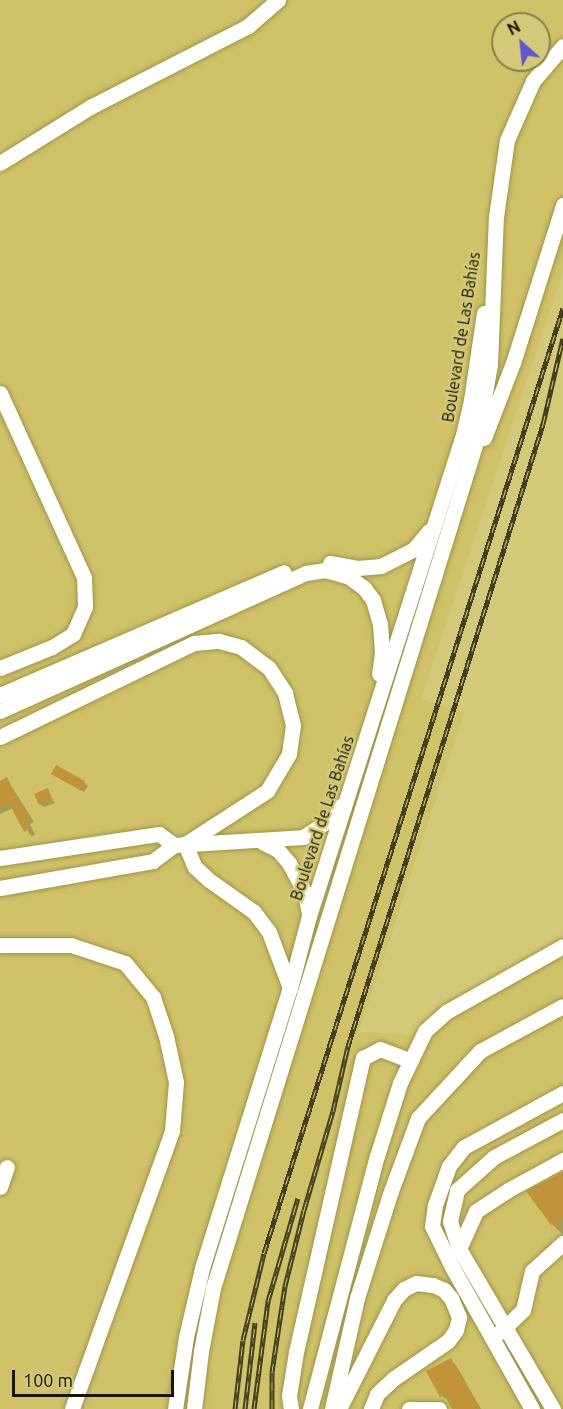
<!DOCTYPE html>
<html>
<head>
<meta charset="utf-8">
<style>
  body { margin:0 }
  #map { position:relative; width:563px; height:1409px; overflow:hidden; background:#d4c978; font-family:Ubuntu,sans-serif }
  div>[style] { position:absolute }
  .built>* { inset:0; background:#cfc268 }
  .shadow>* { inset:0; background:#0003 }
  .building>* { inset:0; background:#c2943a }
  .roads { filter:drop-shadow(0 0 2px #a19545) drop-shadow(0 0 2px #a19545) }
  .minor>* { height:15px; margin:-7.5px; padding:0 7.5px; transform-origin:7.5px; border-radius:7.5px; background:#fff }
  .rail>* { height:5px; margin-top:-2.5px; transform-origin:0; background:repeating-linear-gradient(90deg,#d4c978 0 9px,#453f1d 0 18px); box-sizing:border-box; border-block:2px solid #453f1d }
  span { translate:-50% -50%; white-space:nowrap; text-align:center; line-height:1.15; -webkit-text-stroke:5px #d4c978; paint-order:stroke }
  .street-label { font-size:16px; color:#171300 }
  .north { position:absolute; left:491px; top:12px; width:60px; height:60px; box-sizing:border-box; background:#d4c978; border:2px solid #888048; border-radius:50%; rotate:333deg; font-size:16px; font-weight:700; line-height:24px; text-align:center; color:#171300 }
  .north::after { content:''; display:block; margin:auto; width:21px; height:27px; background:#5f58d0; clip-path:polygon(50% 0,100% 100%,50% 72%,0 100%) }
  .scale { position:absolute; left:12px; top:1370px; width:162px; height:27px; box-sizing:border-box; border:3px solid #171300; border-top:0; padding-left:8px; font-size:18px; line-height:21px; white-space:nowrap; color:#171300; -webkit-text-stroke:4px #d4c978; paint-order:stroke }
</style>
</head>
<body>
<div id="map">
  <div class="built">
    <div style="clip-path:polygon(evenodd,0 0,563px 0,563px 271px,421px 699px,464px 713px,359px 1032px,412px 1035px,436px 1009px,563px 938px,563px 1409px,0 1409px,0 0,503px 24px,539px 24px,539px 60px,503px 60px,503px 24px)"></div>
  </div>
  <div class="shadow">
    <div style="clip-path:polygon(57px 767px,84px 782px,88px 786px,84px 792px,57px 777px,53px 774px)"></div>
    <div style="clip-path:polygon(7px 779px,34px 822px,30px 824px,35px 835px,31px 836px,13px 808px,0 814px,0 782px)"></div>
    <div style="clip-path:polygon(47px 790px,55px 803px,44px 807px,40px 804px)"></div>
    <div style="clip-path:polygon(563px 1173px,563px 1235px,552px 1224px)"></div>
    <div style="clip-path:polygon(451px 1360px,456px 1365px,481px 1409px,454px 1409px,449px 1400px,441px 1396px)"></div>
  </div>
  <div class="building">
    <div style="clip-path:polygon(56px 765px,85px 781px,80px 790px,51px 774px)"></div>
    <div style="clip-path:polygon(7px 777px,21px 807px,24px 806px,29px 817px,26px 819px,30px 829px,24px 832px,9px 803px,0 806px,0 781px)"></div>
    <div style="clip-path:polygon(48px 788px,52px 799px,39px 805px,34px 794px)"></div>
    <div style="clip-path:polygon(563px 1172px,563px 1219px,551px 1225px,526px 1191px)"></div>
    <div style="clip-path:polygon(451px 1358px,465px 1383px,480px 1409px,452px 1409px,444px 1394px,440px 1397px,426px 1371px)"></div>
  </div>
  <div class="roads">
    <div class="minor">
      <div style="left:0;top:163px;width:106px;rotate:-31.9deg"></div>
      <div style="left:90px;top:107px;width:178px;rotate:-27.1deg"></div>
      <div style="left:248px;top:26px;width:40px;rotate:-41deg"></div>
      <div style="left:0;top:393px;width:202px;rotate:65.5deg"></div>
      <div style="left:84px;top:577px;width:30px;rotate:88deg"></div>
      <div style="left:85px;top:607px;width:30px;rotate:114deg"></div>
      <div style="left:73px;top:634px;width:25px;rotate:148deg"></div>
      <div style="left:52px;top:647px;width:56px;rotate:158deg"></div>
      <div style="left:484px;top:438px;width:80px;rotate:-68.9deg"></div>
      <div style="left:513px;top:363px;width:166px;rotate:-72.4deg"></div>
      <div style="left:330px;top:563px;width:28px;rotate:10deg"></div>
      <div style="left:358px;top:568px;width:23px;rotate:-5deg"></div>
      <div style="left:381px;top:566px;width:36px;rotate:-27deg"></div>
      <div style="left:413px;top:550px;width:25px;rotate:-50deg"></div>
      <div style="left:0;top:695px;width:309px;rotate:-23.4deg"></div>
      <div style="left:0;top:711px;width:336px;rotate:-24.3deg"></div>
      <div style="left:306px;top:573px;width:19px;rotate:-9deg"></div>
      <div style="left:325px;top:570px;width:25px;rotate:16deg"></div>
      <div style="left:349px;top:577px;width:19px;rotate:36deg"></div>
      <div style="left:364px;top:588px;width:15px;rotate:53deg"></div>
      <div style="left:373px;top:600px;width:25px;rotate:74deg"></div>
      <div style="left:380px;top:624px;width:29px;rotate:86deg"></div>
      <div style="left:382px;top:653px;width:21px;rotate:98deg"></div>
      <div style="left:0;top:737px;width:216px;rotate:-25.9deg"></div>
      <div style="left:194px;top:643px;width:25px;rotate:-5deg"></div>
      <div style="left:219px;top:641px;width:23px;rotate:15deg"></div>
      <div style="left:241px;top:647px;width:35px;rotate:37deg"></div>
      <div style="left:269px;top:668px;width:30px;rotate:57deg"></div>
      <div style="left:285px;top:693px;width:33px;rotate:76deg"></div>
      <div style="left:293px;top:725px;width:29px;rotate:98deg"></div>
      <div style="left:289px;top:754px;width:43px;rotate:120.7deg"></div>
      <div style="left:267px;top:791px;width:98px;rotate:147.1deg"></div>
      <div style="left:185px;top:844px;width:25px;rotate:67deg"></div>
      <div style="left:195px;top:867px;width:19px;rotate:43deg"></div>
      <div style="left:209px;top:880px;width:55px;rotate:35.4deg"></div>
      <div style="left:254px;top:912px;width:25px;rotate:53deg"></div>
      <div style="left:269px;top:932px;width:60px;rotate:69.4deg"></div>
      <div style="left:262px;top:842px;width:18px;rotate:27deg"></div>
      <div style="left:278px;top:850px;width:17px;rotate:50deg"></div>
      <div style="left:289px;top:863px;width:34px;rotate:62deg"></div>
      <div style="left:305px;top:893px;width:21px;rotate:79deg"></div>
      <div style="left:0;top:858px;width:161px;rotate:-8.6deg"></div>
      <div style="left:159px;top:834px;width:19px;rotate:36deg"></div>
      <div style="left:0;top:888px;width:155px;rotate:-10deg"></div>
      <div style="left:153px;top:861px;width:26px;rotate:-37deg"></div>
      <div style="left:174px;top:845px;width:129px;rotate:-3.5deg"></div>
      <div style="left:303px;top:837px;width:38px;rotate:-33deg"></div>
      <div style="left:335px;top:816px;width:13px;rotate:-58deg"></div>
      <div style="left:0;top:945px;width:71px"></div>
      <div style="left:71px;top:945px;width:57px;rotate:18.4deg"></div>
      <div style="left:125px;top:963px;width:44px;rotate:50.5deg"></div>
      <div style="left:153px;top:997px;width:41px;rotate:71.6deg"></div>
      <div style="left:166px;top:1036px;width:47px;rotate:77.7deg"></div>
      <div style="left:176px;top:1082px;width:49px;rotate:94.7deg"></div>
      <div style="left:172px;top:1131px;width:295px;rotate:109.8deg"></div>
      <div style="left:0;top:1187px;width:21px;rotate:-71deg"></div>
      <div style="left:459px;top:1249px;width:42px;rotate:-65.9deg"></div>
      <div style="left:476px;top:1211px;width:38px;rotate:-33deg"></div>
      <div style="left:508px;top:1190px;width:63px;rotate:-28.6deg"></div>
      <div style="left:500px;top:1332px;width:32px;rotate:-44deg"></div>
      <div style="left:523px;top:1310px;width:40px;rotate:-77deg"></div>
      <div style="left:532px;top:1271px;width:42px;rotate:-42.1deg"></div>
      <div style="left:175px;top:1409px;width:73px;rotate:-81.3deg"></div>
      <div style="left:186px;top:1337px;width:71px;rotate:-76.9deg"></div>
      <div style="left:202px;top:1268px;width:294px;rotate:-72.6deg"></div>
      <div style="left:290px;top:988px;width:74px;rotate:-75.2deg"></div>
      <div style="left:309px;top:916px;width:505px;rotate:-72.25deg"></div>
      <div style="left:463px;top:435px;width:36px;rotate:-77deg"></div>
      <div style="left:471px;top:400px;width:88px;rotate:-81.5deg"></div>
      <div style="left:194px;top:1409px;width:58px;rotate:-83.1deg"></div>
      <div style="left:201px;top:1351px;width:64px;rotate:-79.2deg"></div>
      <div style="left:213px;top:1288px;width:889px;rotate:-72.73deg"></div>
      <div style="left:477px;top:439px;width:76px;rotate:-80.2deg"></div>
      <div style="left:490px;top:364px;width:147px;rotate:-87.7deg"></div>
      <div style="left:496px;top:217px;width:78px;rotate:-81.9deg"></div>
      <div style="left:507px;top:140px;width:64px;rotate:-66.2deg"></div>
      <div style="left:533px;top:81px;width:46px;rotate:-49.4deg"></div>
      <div style="left:291px;top:1409px;width:13px;rotate:-99deg"></div>
      <div style="left:289px;top:1396px;width:45px;rotate:-81deg"></div>
      <div style="left:296px;top:1352px;width:302px;rotate:-77.2deg"></div>
      <div style="left:363px;top:1058px;width:19px;rotate:-28deg"></div>
      <div style="left:380px;top:1049px;width:33px;rotate:21deg"></div>
      <div style="left:310px;top:1409px;width:262px;rotate:-75.2deg"></div>
      <div style="left:377px;top:1156px;width:77px;rotate:-72.5deg"></div>
      <div style="left:400px;top:1083px;width:58px;rotate:-64.3deg"></div>
      <div style="left:425px;top:1031px;width:28px;rotate:-42deg"></div>
      <div style="left:446px;top:1012px;width:134px;rotate:-29.4deg"></div>
      <div style="left:332px;top:1409px;width:114px;rotate:-77.3deg"></div>
      <div style="left:357px;top:1298px;width:112px;rotate:-72.4deg"></div>
      <div style="left:391px;top:1191px;width:78px;rotate:-69.7deg"></div>
      <div style="left:418px;top:1118px;width:91px;rotate:-47.2deg"></div>
      <div style="left:480px;top:1051px;width:94px;rotate:-28.5deg"></div>
      <div style="left:339px;top:1409px;width:122px;rotate:-63.2deg"></div>
      <div style="left:394px;top:1300px;width:15px;rotate:-48deg"></div>
      <div style="left:404px;top:1289px;width:13px;rotate:-27deg"></div>
      <div style="left:416px;top:1283px;width:17px;rotate:7deg"></div>
      <div style="left:433px;top:1285px;width:12px;rotate:24deg"></div>
      <div style="left:444px;top:1290px;width:11px;rotate:49deg"></div>
      <div style="left:451px;top:1298px;width:21px;rotate:67deg"></div>
      <div style="left:459px;top:1317px;width:13px;rotate:103deg"></div>
      <div style="left:456px;top:1330px;width:14px;rotate:126deg"></div>
      <div style="left:448px;top:1341px;width:67px;rotate:145.4deg"></div>
      <div style="left:393px;top:1379px;width:22px;rotate:137deg"></div>
      <div style="left:377px;top:1394px;width:16px;rotate:112deg"></div>
      <div style="left:409px;top:1409px;width:30px"></div>
      <div style="left:532px;top:1409px;width:163px;rotate:-119.4deg"></div>
      <div style="left:452px;top:1267px;width:46px;rotate:-116deg"></div>
      <div style="left:432px;top:1226px;width:21px;rotate:-82deg"></div>
      <div style="left:435px;top:1205px;width:41px;rotate:-70.3deg"></div>
      <div style="left:449px;top:1166px;width:24px;rotate:-52deg"></div>
      <div style="left:464px;top:1147px;width:113px;rotate:-28.6deg"></div>
      <div style="left:553px;top:1409px;width:186px;rotate:-120.4deg"></div>
      <div style="left:459px;top:1249px;width:29px;rotate:-108deg"></div>
      <div style="left:450px;top:1221px;width:32px;rotate:-77deg"></div>
      <div style="left:457px;top:1190px;width:50px;rotate:-41.7deg"></div>
      <div style="left:494px;top:1157px;width:78px;rotate:-28.2deg"></div>
    </div>
  </div>
  <div class="rail">
    <div style="left:235px;top:1409px;width:69px;rotate:-83.4deg"></div>
    <div style="left:243px;top:1340px;width:89px;rotate:-76.4deg"></div>
    <div style="left:264px;top:1253px;width:991px;rotate:-72.44deg"></div>
    <div style="left:245px;top:1409px;width:87px;rotate:-83.4deg"></div>
    <div style="left:254px;top:1409px;width:109px;rotate:-82.6deg"></div>
    <div style="left:268px;top:1301px;width:107px;rotate:-73.8deg"></div>
    <div style="left:272px;top:1409px;width:37px;rotate:-90deg"></div>
    <div style="left:272px;top:1372px;width:87px;rotate:-81.4deg"></div>
    <div style="left:285px;top:1286px;width:78px;rotate:-76deg"></div>
    <div style="left:304px;top:1210px;width:103px;rotate:-73.7deg"></div>
    <div style="left:333px;top:1111px;width:67px;rotate:-77deg"></div>
    <div style="left:348px;top:1046px;width:652px;rotate:-72.59deg"></div>
    <div style="left:543px;top:424px;width:88px;rotate:-76.9deg"></div>
  </div>
  <div class="street-label">
    <span style="left:461px;top:337px;rotate:-81deg">Boulevard de Las Bahías</span>
    <span style="left:322px;top:818px;rotate:-72deg">Boulevard de Las Bahías</span>
  </div>
  <div class="north">N</div>
  <div class="scale">100 m</div>
</div>
</body>
</html>
